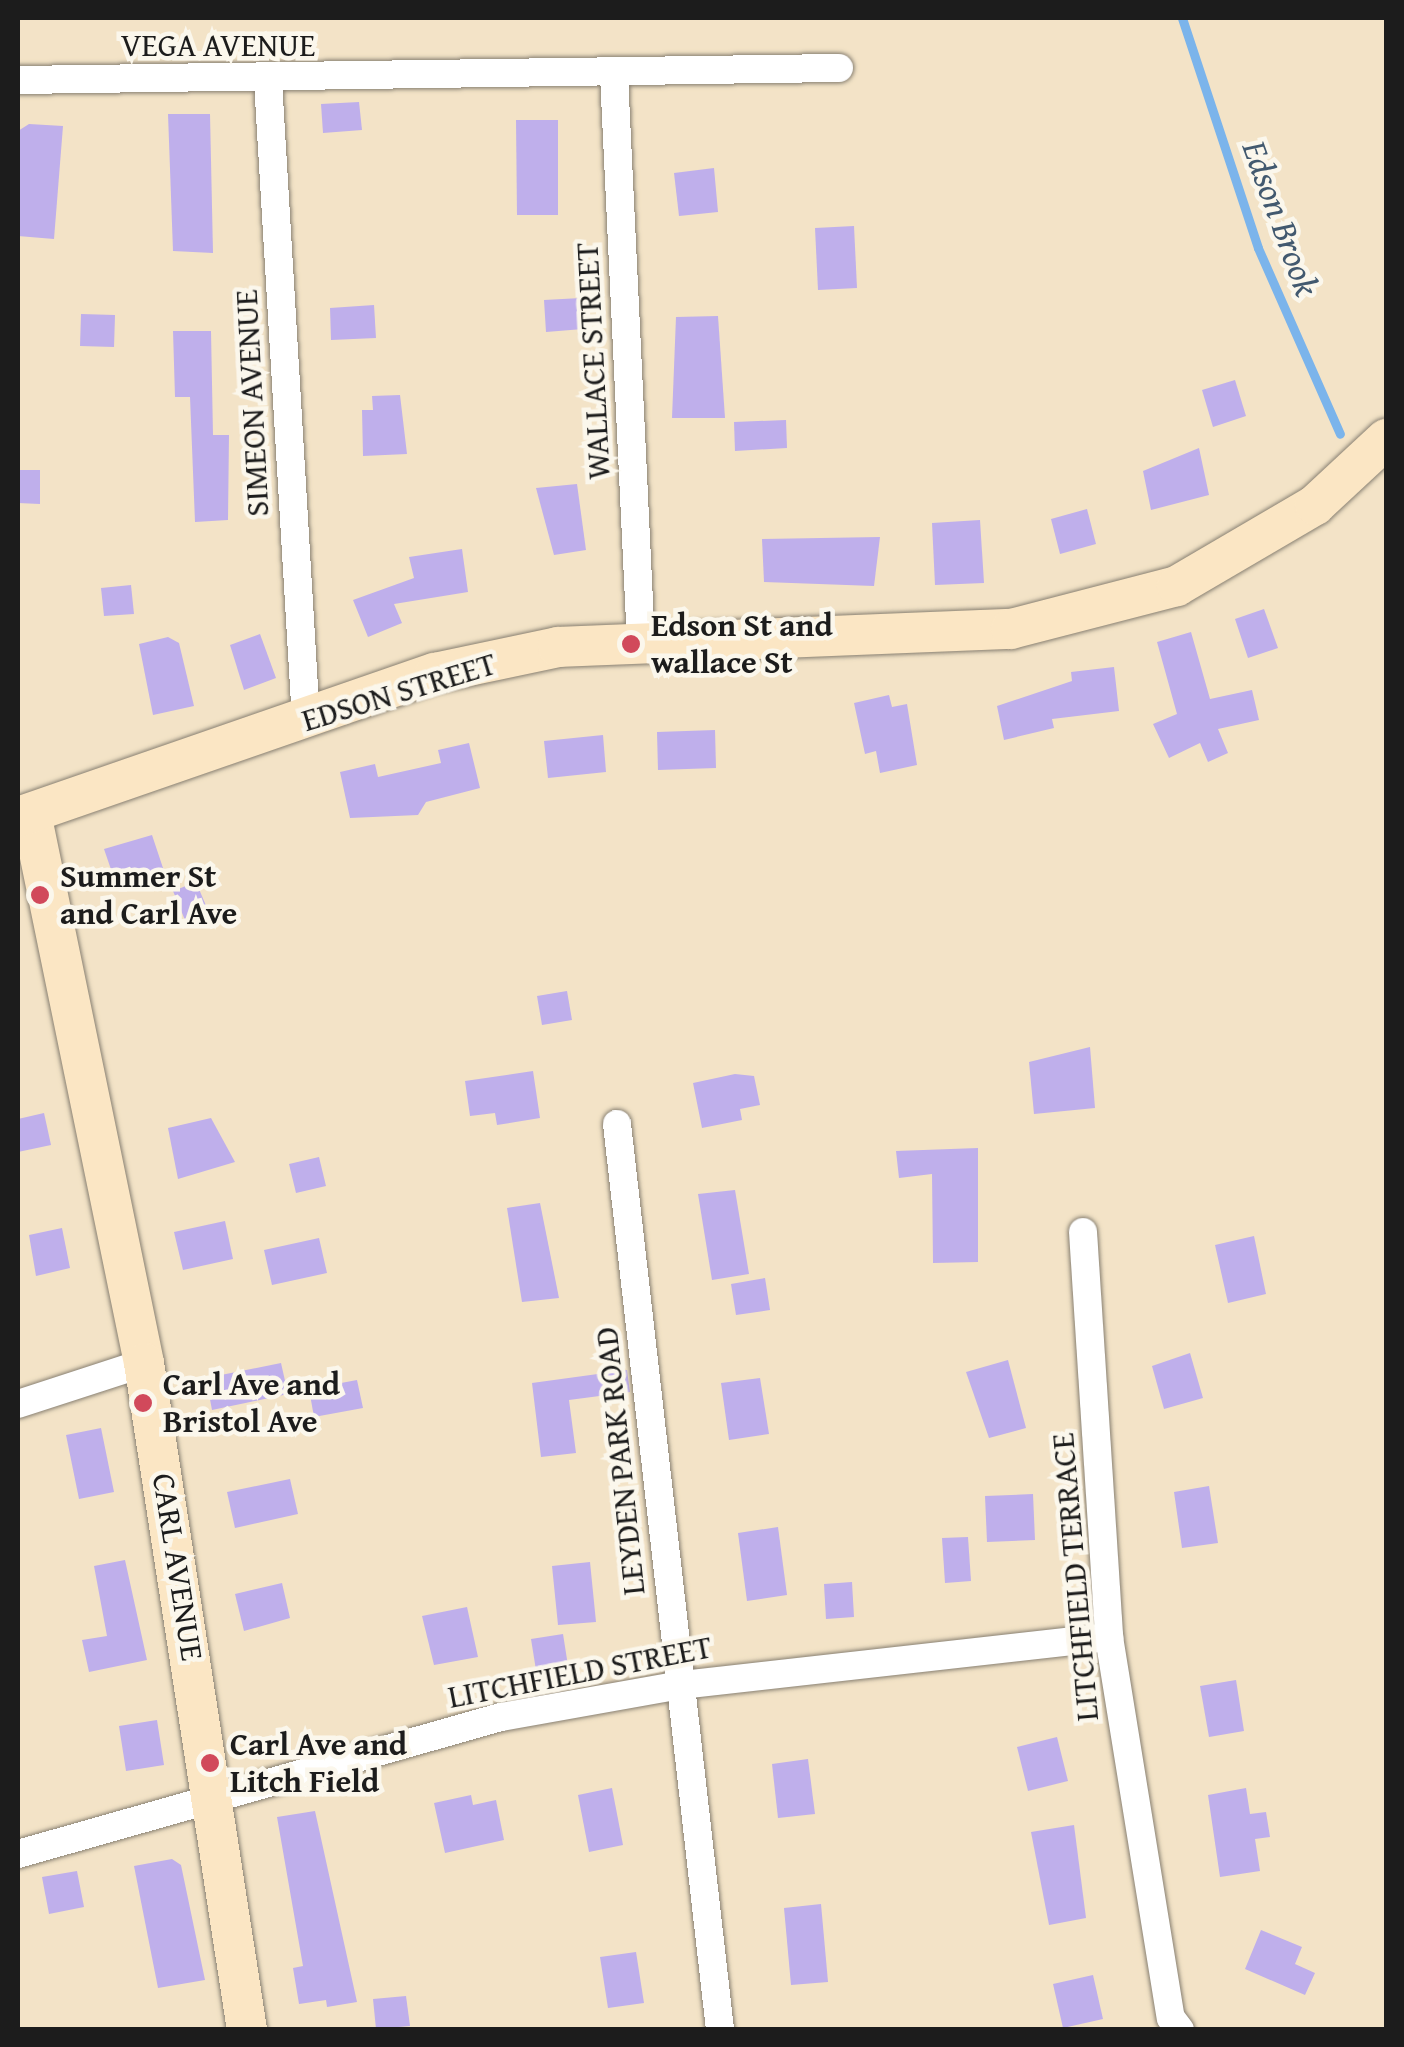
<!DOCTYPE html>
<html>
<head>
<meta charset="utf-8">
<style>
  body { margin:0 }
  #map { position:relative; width:1404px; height:2047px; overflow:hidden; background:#f3e3c7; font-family:"Gentium Book Plus",serif }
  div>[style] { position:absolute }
  .stream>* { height:9px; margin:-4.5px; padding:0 4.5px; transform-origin:4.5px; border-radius:4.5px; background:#7bb4eb }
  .building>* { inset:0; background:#bfafeb }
  .roads { filter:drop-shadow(0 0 2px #888072) drop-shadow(0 0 2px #888072) }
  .street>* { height:28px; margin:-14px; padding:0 14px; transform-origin:14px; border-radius:14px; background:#fff }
  .secondary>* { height:40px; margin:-20px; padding:0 20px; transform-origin:20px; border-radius:20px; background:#fbe6c4 }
  .dots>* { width:28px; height:28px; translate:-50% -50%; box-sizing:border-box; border:5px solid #fbf7ec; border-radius:50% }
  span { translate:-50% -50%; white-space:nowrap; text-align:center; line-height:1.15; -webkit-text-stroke:9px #fbf7ec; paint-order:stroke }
  .street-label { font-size:32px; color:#1c1c1c }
  .poi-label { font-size:32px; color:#1c1c1c; font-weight:700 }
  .left { translate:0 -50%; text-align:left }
  .water-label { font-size:35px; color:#42596f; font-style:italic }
  .frame { position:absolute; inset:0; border:20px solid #1c1c1c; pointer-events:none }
</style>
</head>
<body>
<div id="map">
  <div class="stream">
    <div style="left:1182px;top:18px;width:242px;rotate:71.7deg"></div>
    <div style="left:1258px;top:248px;width:203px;rotate:66.2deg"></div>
  </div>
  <div class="building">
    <div style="clip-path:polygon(359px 102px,362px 130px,323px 133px,321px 104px)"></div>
    <div style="clip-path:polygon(168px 114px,210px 114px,213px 253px,173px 251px)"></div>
    <div style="clip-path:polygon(516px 120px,558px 120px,558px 215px,517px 215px)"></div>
    <div style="clip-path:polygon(29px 124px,63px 126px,54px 239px,18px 236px,18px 131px)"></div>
    <div style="clip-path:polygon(714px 168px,718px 212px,679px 216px,674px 173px)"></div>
    <div style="clip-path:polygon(854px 226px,857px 288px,818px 290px,815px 228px)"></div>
    <div style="clip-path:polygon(581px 298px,583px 329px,546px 332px,544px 300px)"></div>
    <div style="clip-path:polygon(374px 305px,376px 338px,331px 340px,330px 308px)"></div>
    <div style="clip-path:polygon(81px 314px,115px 315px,114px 347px,80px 346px)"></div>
    <div style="clip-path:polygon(718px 316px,725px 418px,672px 418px,676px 317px)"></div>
    <div style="clip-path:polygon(173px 331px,211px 331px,213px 435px,229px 435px,228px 520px,195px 522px,190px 397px,175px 397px)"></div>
    <div style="clip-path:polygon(1235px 380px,1246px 416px,1213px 427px,1202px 390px)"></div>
    <div style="clip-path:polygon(400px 395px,407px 454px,363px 456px,362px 410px,373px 410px,372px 396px)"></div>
    <div style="clip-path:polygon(786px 420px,787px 448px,735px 451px,734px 422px)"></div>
    <div style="clip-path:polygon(1199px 448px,1209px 495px,1151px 510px,1143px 471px)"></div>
    <div style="clip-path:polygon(18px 470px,40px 470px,40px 504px,18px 503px)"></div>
    <div style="clip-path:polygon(577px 484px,586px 550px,554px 555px,536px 488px)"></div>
    <div style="clip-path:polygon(1087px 509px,1096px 544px,1060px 554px,1051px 519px)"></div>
    <div style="clip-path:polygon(980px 520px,984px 583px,935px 585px,932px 523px)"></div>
    <div style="clip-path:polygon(880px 537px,874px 586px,764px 582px,762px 539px)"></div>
    <div style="clip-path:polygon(462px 549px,468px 592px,394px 604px,402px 623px,368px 637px,353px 600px,414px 578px,409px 557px)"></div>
    <div style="clip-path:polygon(131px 585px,134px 614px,104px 616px,101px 588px)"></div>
    <div style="clip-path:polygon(1264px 609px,1278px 648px,1248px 658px,1235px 619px)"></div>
    <div style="clip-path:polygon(1191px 632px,1210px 699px,1252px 690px,1259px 720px,1218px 729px,1228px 753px,1208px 762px,1200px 743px,1169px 758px,1153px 724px,1177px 714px,1157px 642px)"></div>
    <div style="clip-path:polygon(260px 634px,276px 678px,244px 690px,230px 645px)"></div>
    <div style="clip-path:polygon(168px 637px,179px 643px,194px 706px,153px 715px,139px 644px)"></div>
    <div style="clip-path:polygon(1114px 667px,1119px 711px,1052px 719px,1054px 728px,1004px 740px,997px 706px,1072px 681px,1071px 672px)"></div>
    <div style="clip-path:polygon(889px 695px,892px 707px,907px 704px,917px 765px,880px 773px,876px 751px,865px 754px,854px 703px)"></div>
    <div style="clip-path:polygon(715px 730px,716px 768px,658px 770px,657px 732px)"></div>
    <div style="clip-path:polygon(603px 735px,606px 772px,548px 778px,544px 741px)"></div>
    <div style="clip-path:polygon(469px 743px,480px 788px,426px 802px,418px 815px,350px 818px,340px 772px,375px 764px,378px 777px,441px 763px,438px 750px)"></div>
    <div style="clip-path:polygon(152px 835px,164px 871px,117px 887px,104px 849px)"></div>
    <div style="clip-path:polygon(196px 882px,210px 915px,187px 925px,173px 891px)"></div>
    <div style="clip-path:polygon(567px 991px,572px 1020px,542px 1025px,537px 996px)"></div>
    <div style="clip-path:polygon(1090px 1047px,1095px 1108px,1034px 1114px,1029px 1062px)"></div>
    <div style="clip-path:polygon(533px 1071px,540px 1118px,497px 1125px,495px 1113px,470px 1116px,465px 1081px)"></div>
    <div style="clip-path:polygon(735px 1074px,754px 1076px,760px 1105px,740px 1109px,742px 1120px,702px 1128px,693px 1083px)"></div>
    <div style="clip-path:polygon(44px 1113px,51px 1145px,18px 1152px,18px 1119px)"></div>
    <div style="clip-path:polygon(211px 1118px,235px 1162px,178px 1179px,168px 1128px)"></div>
    <div style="clip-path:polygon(978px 1148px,978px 1262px,933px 1263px,932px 1174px,899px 1178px,896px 1151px)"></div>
    <div style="clip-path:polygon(319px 1157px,326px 1186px,296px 1193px,289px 1164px)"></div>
    <div style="clip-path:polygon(735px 1190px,749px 1274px,712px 1280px,698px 1194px)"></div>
    <div style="clip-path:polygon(540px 1203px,559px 1298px,522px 1302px,507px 1208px)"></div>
    <div style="clip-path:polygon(225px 1221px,233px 1259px,183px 1270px,174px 1232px)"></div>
    <div style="clip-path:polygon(62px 1228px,70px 1268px,36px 1276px,29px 1235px)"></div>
    <div style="clip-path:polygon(1254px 1236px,1266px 1294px,1228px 1303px,1215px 1245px)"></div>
    <div style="clip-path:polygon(319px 1238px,327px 1273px,272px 1285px,264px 1250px)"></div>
    <div style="clip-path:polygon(765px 1278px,770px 1310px,736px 1315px,731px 1284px)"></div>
    <div style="clip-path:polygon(1190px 1353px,1203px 1398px,1164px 1409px,1152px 1366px)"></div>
    <div style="clip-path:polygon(1008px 1360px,1026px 1428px,989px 1438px,966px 1372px)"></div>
    <div style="clip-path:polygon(281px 1363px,288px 1394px,212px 1410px,206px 1378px)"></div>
    <div style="clip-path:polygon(627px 1370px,630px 1392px,569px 1400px,576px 1453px,541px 1457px,532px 1383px)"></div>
    <div style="clip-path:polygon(760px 1378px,769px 1434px,729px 1440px,721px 1383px)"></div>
    <div style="clip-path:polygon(357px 1380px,363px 1408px,314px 1417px,309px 1389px)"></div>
    <div style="clip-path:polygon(101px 1428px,114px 1492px,79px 1499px,66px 1435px)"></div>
    <div style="clip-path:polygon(290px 1479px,298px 1514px,235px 1528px,227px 1492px)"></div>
    <div style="clip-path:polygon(1209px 1486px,1218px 1543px,1182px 1548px,1174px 1492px)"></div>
    <div style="clip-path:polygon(1033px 1494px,1035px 1540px,987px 1542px,985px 1496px)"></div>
    <div style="clip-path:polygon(778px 1527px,787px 1595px,747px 1601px,738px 1533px)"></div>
    <div style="clip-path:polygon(968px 1537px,971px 1581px,945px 1583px,942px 1538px)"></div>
    <div style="clip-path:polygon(125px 1560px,147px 1660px,89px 1672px,82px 1640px,107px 1636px,94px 1566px)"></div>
    <div style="clip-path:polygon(590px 1562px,596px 1622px,558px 1625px,552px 1566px)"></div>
    <div style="clip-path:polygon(852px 1582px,854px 1617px,826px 1619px,824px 1584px)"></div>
    <div style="clip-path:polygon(282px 1583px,290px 1618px,244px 1631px,235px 1594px)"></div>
    <div style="clip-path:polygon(467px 1607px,478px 1657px,434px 1665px,422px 1616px)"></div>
    <div style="clip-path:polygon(563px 1634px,568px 1666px,536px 1670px,531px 1639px)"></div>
    <div style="clip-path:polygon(1236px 1680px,1244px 1731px,1209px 1737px,1200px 1686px)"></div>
    <div style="clip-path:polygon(157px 1720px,164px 1765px,126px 1771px,119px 1726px)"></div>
    <div style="clip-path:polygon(1057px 1737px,1068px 1781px,1028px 1791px,1017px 1747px)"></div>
    <div style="clip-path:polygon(808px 1759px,815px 1814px,778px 1818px,772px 1764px)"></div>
    <div style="clip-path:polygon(612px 1788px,623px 1845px,589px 1852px,578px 1795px)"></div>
    <div style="clip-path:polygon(1246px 1788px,1250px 1814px,1266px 1812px,1270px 1837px,1255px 1839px,1260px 1871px,1220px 1877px,1208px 1795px)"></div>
    <div style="clip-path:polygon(471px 1795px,473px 1805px,496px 1800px,504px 1840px,445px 1853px,434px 1803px)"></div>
    <div style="clip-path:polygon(315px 1811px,357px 2002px,327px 2007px,326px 2000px,299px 2004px,293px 1968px,303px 1966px,277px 1817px)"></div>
    <div style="clip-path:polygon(1074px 1825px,1086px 1918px,1049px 1925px,1031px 1832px)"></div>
    <div style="clip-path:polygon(172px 1859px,181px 1865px,205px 1980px,158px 1988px,134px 1866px)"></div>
    <div style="clip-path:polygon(77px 1871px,84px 1907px,49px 1914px,42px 1877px)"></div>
    <div style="clip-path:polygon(821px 1904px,828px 1982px,791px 1985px,784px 1908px)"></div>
    <div style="clip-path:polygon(1261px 1930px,1302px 1947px,1295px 1964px,1315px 1973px,1305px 1995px,1245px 1969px)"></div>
    <div style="clip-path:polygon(636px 1952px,644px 2003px,608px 2008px,600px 1957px)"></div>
    <div style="clip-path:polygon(1093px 1975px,1103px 2019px,1063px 2028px,1053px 1984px)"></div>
    <div style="clip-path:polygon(406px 1996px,410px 2026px,376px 2029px,373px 1999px)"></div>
  </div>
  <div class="roads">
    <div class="street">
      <div style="left:614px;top:75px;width:570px;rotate:87.28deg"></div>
      <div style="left:18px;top:80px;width:821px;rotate:-0.84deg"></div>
      <div style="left:268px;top:81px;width:640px;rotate:86.6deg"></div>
      <div style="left:617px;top:1124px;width:912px;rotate:83.51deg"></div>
      <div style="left:1083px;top:1232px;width:406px;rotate:86.3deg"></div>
      <div style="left:1109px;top:1637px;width:386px;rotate:80.8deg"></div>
      <div style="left:1171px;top:2018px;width:15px;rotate:53deg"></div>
      <div style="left:18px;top:1404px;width:133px;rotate:-18deg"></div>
      <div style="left:18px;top:1854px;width:502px;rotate:-15.84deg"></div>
      <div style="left:501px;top:1717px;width:183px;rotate:-10.1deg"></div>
      <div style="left:681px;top:1685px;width:431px;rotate:-6.4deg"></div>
    </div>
    <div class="secondary">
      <div style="left:31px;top:813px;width:561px;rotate:78.39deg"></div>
      <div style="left:144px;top:1363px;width:675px;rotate:81.22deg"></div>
      <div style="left:18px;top:817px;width:441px;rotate:-19.1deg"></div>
      <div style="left:435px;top:673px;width:126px;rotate:-11.9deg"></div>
      <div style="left:558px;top:647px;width:453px;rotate:-2.3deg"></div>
      <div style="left:1011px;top:629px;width:171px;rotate:-14.5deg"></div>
      <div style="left:1177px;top:586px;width:160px;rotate:-30.4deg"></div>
      <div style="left:1315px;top:505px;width:97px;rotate:-42.9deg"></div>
    </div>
  </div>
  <div class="dots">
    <div style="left:631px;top:644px;background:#d1495b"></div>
    <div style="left:40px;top:895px;background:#d1495b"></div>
    <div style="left:143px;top:1403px;background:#d1495b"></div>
    <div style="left:210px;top:1763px;background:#d1495b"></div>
  </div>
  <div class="street-label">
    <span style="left:218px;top:45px">VEGA AVENUE</span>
    <span style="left:593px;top:361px;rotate:-93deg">WALLACE STREET</span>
    <span style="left:252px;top:403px;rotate:-93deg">SIMEON AVENUE</span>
    <span style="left:399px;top:692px;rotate:-17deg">EDSON STREET</span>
    <span style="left:620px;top:1461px;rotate:-96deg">LEYDEN PARK ROAD</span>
    <span style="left:178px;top:1567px;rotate:81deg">CARL AVENUE</span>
    <span style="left:1075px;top:1577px;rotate:-95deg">LITCHFIELD TERRACE</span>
    <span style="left:580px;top:1672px;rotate:-11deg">LITCHFIELD STREET</span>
  </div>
  <div class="poi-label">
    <span class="left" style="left:651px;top:644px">Edson St and<br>wallace St</span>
    <span class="left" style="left:60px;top:895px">Summer St<br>and Carl Ave</span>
    <span class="left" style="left:163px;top:1403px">Carl Ave and<br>Bristol Ave</span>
    <span class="left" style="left:230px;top:1763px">Carl Ave and<br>Litch Field</span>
  </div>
  <div class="water-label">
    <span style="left:1281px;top:218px;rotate:70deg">Edson Brook</span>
  </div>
  <div class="frame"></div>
</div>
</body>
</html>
